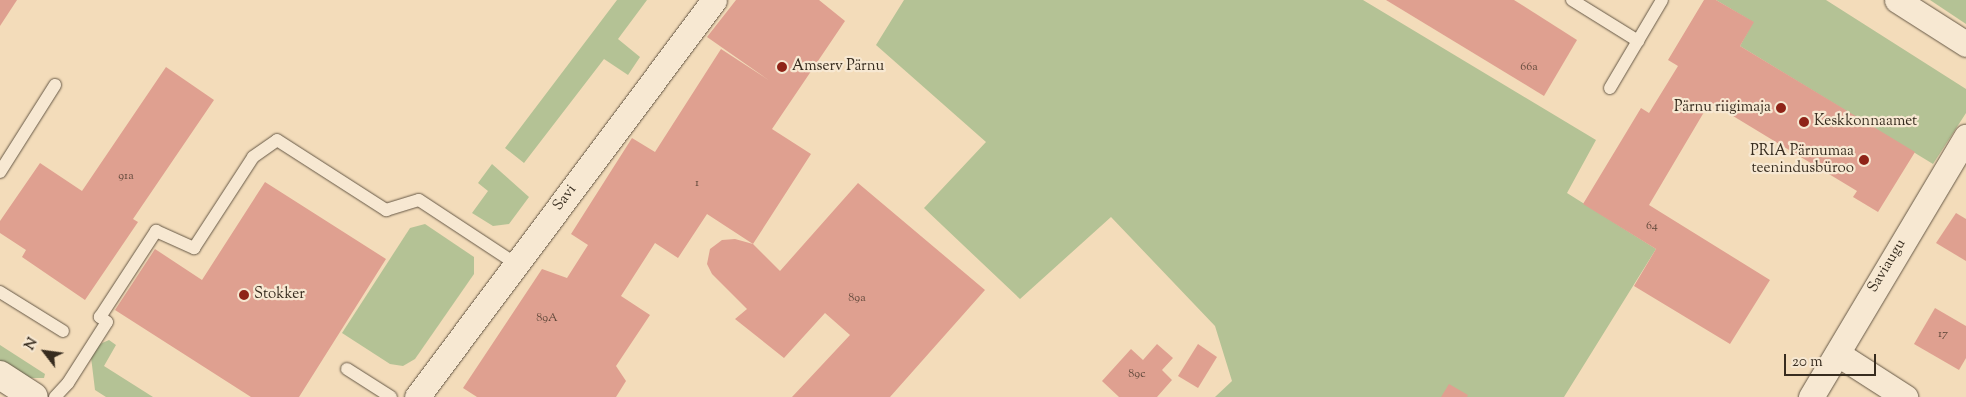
<!DOCTYPE html>
<html>
<head>
<meta charset="utf-8">
<style>
  body { margin:0 }
  #map { position:relative; width:1966px; height:397px; overflow:hidden; background:#f3dcba; font-family:"Sorts Mill Goudy",serif }
  div>[style] { position:absolute }
  .green>* { inset:0; background:#b4c295 }
  .building>* { inset:0; background:#dfa090 }
  .roads { filter:drop-shadow(0 0 1px #665846) drop-shadow(0 0 1px #665846) }
  .service>* { height:12px; margin:-6px; padding:0 6px; transform-origin:6px; border-radius:6px; background:#f7e8d2 }
  .minor>* { height:25px; margin:-12.5px; padding:0 12.5px; transform-origin:12.5px; border-radius:12.5px; background:#f7e8d2 }
  .secondary>* { height:28px; margin:-14px; padding:0 14px; transform-origin:14px; border-radius:14px; background:#f7e8d2 }
  .dots>* { width:14px; height:14px; translate:-50% -50%; box-sizing:border-box; border:2px solid #f7e8d2; border-radius:50% }
  span { translate:-50% -50%; white-space:nowrap; text-align:center; line-height:1.15; -webkit-text-stroke:4.5px #f7e8d2; paint-order:stroke }
  .number-label { font-size:12px; color:#61493b }
  .number-label span { -webkit-text-stroke-width:0 }
  .poi-label { font-size:15px; color:#372c1f }
  .left { translate:0 -50%; text-align:left }
  .right { translate:-100% -50%; text-align:right }
  .street-label { font-size:15px; color:#372c1f }
  .north { position:absolute; left:20px; top:327px; width:50px; height:50px; -webkit-text-stroke:4px #f7e8d2; paint-order:stroke; rotate:300deg; font-size:14px; font-weight:700; line-height:20px; text-align:center; color:#372c1f }
  .north::after { content:''; display:block; margin:auto; width:18px; height:22px; background:#372c1f; clip-path:polygon(50% 0,100% 100%,50% 72%,0 100%) }
  .scale { position:absolute; left:1784px; top:354px; width:92px; height:22px; box-sizing:border-box; border:2px solid #372c1f; border-top:0; padding-left:6px; font-size:15px; line-height:18px; white-space:nowrap; color:#372c1f; -webkit-text-stroke:4px #f7e8d2; paint-order:stroke }
</style>
</head>
<body>
<div id="map">
  <div class="green">
    <div style="clip-path:polygon(617px 0,647px 0,618px 39px,640px 57px,628px 75px,604px 59px,524px 163px,505px 148px)"></div>
    <div style="clip-path:polygon(904px 0,1363px 0,1596px 140px,1567px 193px,1656px 249px,1564px 397px,1215px 397px,1232px 381px,1215px 326px,1111px 217px,1020px 299px,924px 208px,986px 142px,876px 45px)"></div>
    <div style="clip-path:polygon(1716px 0,1826px 0,1966px 89px,1966px 113px,1933px 164px,1740px 46px,1753px 22px)"></div>
    <div style="clip-path:polygon(1930px 0,1966px 0,1966px 24px)"></div>
    <div style="clip-path:polygon(492px 164px,529px 197px,509px 224px,493px 226px,472px 213px,488px 191px,478px 183px)"></div>
    <div style="clip-path:polygon(425px 224px,474px 257px,474px 274px,415px 359px,403px 366px,390px 364px,342px 333px,410px 228px)"></div>
    <div style="clip-path:polygon(109px 340px,116px 345px,104px 366px,153px 397px,106px 397px,95px 390px,91px 357px,100px 344px)"></div>
    <div style="clip-path:polygon(0 345px,45px 374px,44px 378px,25px 378px,0 363px)"></div>
  </div>
  <div class="building">
    <div style="clip-path:polygon(0 0,17px 0,0 26px)"></div>
    <div style="clip-path:polygon(736px 0,819px 0,845px 21px,772px 129px,811px 154px,753px 244px,707px 214px,678px 258px,655px 243px,621px 296px,650px 315px,616px 366px,626px 381px,616px 397px,477px 397px,463px 388px,542px 269px,567px 278px,588px 245px,571px 234px,632px 138px,655px 152px,721px 49px,770px 81px,707px 37px)"></div>
    <div style="clip-path:polygon(1386px 0,1514px 0,1577px 40px,1544px 96px)"></div>
    <div style="clip-path:polygon(1704px 0,1716px 0,1754px 22px,1740px 46px,1915px 152px,1878px 212px,1853px 197px,1857px 191px,1710px 102px,1649px 205px,1770px 280px,1730px 344px,1634px 286px,1656px 249px,1583px 204px,1641px 108px,1649px 113px,1678px 66px,1668px 60px)"></div>
    <div style="clip-path:polygon(166px 67px,214px 100px,133px 219px,138px 222px,85px 300px,22px 257px,26px 250px,0 233px,0 221px,40px 163px,82px 191px)"></div>
    <div style="clip-path:polygon(265px 182px,386px 259px,299px 397px,251px 397px,115px 310px,155px 249px,202px 280px)"></div>
    <div style="clip-path:polygon(858px 183px,985px 290px,890px 397px,792px 397px,850px 335px,825px 313px,784px 358px,735px 319px,747px 309px,712px 274px,707px 264px,710px 249px,722px 240px,735px 239px,753px 244px,780px 271px)"></div>
    <div style="clip-path:polygon(1956px 213px,1966px 219px,1966px 261px,1936px 243px)"></div>
    <div style="clip-path:polygon(1935px 308px,1966px 326px,1966px 358px,1959px 370px,1914px 344px)"></div>
    <div style="clip-path:polygon(1157px 344px,1173px 358px,1162px 370px,1172px 380px,1157px 397px,1119px 397px,1102px 381px,1131px 349px,1143px 360px)"></div>
    <div style="clip-path:polygon(1198px 344px,1217px 357px,1198px 388px,1178px 376px)"></div>
    <div style="clip-path:polygon(1449px 384px,1468px 395px,1467px 397px,1441px 397px)"></div>
  </div>
  <div class="roads">
    <div class="service">
      <div style="left:1572px;top:0;width:78px;rotate:31.8deg"></div>
      <div style="left:1610px;top:88px;width:102px;rotate:-59.4deg"></div>
      <div style="left:0;top:172px;width:103px;rotate:-57.7deg"></div>
      <div style="left:0;top:292px;width:74px;rotate:31.8deg"></div>
      <div style="left:347px;top:369px;width:52px;rotate:32.5deg"></div>
      <div style="left:55px;top:397px;width:19px;rotate:-47deg"></div>
      <div style="left:68px;top:383px;width:72px;rotate:-57.4deg"></div>
      <div style="left:107px;top:322px;width:9px;rotate:-144deg"></div>
      <div style="left:100px;top:317px;width:103px;rotate:-56.9deg"></div>
      <div style="left:156px;top:231px;width:42px;rotate:24.1deg"></div>
      <div style="left:194px;top:248px;width:108px;rotate:-57deg"></div>
      <div style="left:253px;top:157px;width:29px;rotate:-35deg"></div>
      <div style="left:277px;top:140px;width:130px;rotate:32.7deg"></div>
      <div style="left:386px;top:210px;width:34px;rotate:-17deg"></div>
      <div style="left:419px;top:200px;width:116px;rotate:33.4deg"></div>
    </div>
    <div class="minor">
      <div style="left:1897px;top:0;width:82px;rotate:32.5deg"></div>
      <div style="left:1838px;top:354px;width:80px;rotate:32.7deg"></div>
      <div style="left:417px;top:397px;width:496px;rotate:-53.2deg"></div>
      <div style="left:1811px;top:397px;width:303px;rotate:-59.2deg"></div>
    </div>
    <div class="secondary">
      <div style="left:0;top:375px;width:40px;rotate:32.9deg"></div>
    </div>
  </div>
  <div class="dots">
    <div style="left:782px;top:67px;background:#8f2418"></div>
    <div style="left:1781px;top:108px;background:#8f2418"></div>
    <div style="left:1804px;top:122px;background:#8f2418"></div>
    <div style="left:1864px;top:160px;background:#8f2418"></div>
    <div style="left:244px;top:295px;background:#8f2418"></div>
  </div>
  <div class="number-label">
    <span style="left:1529px;top:68px">66a</span>
    <span style="left:126px;top:177px">91a</span>
    <span style="left:697px;top:184px">1</span>
    <span style="left:1652px;top:227px">64</span>
    <span style="left:857px;top:299px">89a</span>
    <span style="left:547px;top:319px">89A</span>
    <span style="left:1943px;top:335px">17</span>
    <span style="left:1137px;top:375px">89c</span>
  </div>
  <div class="poi-label">
    <span class="left" style="left:792px;top:67px">Amserv Pärnu</span>
    <span class="right" style="left:1771px;top:108px">Pärnu riigimaja</span>
    <span class="left" style="left:1814px;top:122px">Keskkonnaamet</span>
    <span class="right" style="left:1854px;top:160px">PRIA Pärnumaa<br>teenindusbüroo</span>
    <span class="left" style="left:254px;top:295px">Stokker</span>
  </div>
  <div class="street-label">
    <span style="left:565px;top:198px;rotate:-53deg">Savi</span>
    <span style="left:1887px;top:266px;rotate:-59deg">Saviaugu</span>
  </div>
  <div class="north">N</div>
  <div class="scale">20 m</div>
</div>
</body>
</html>
